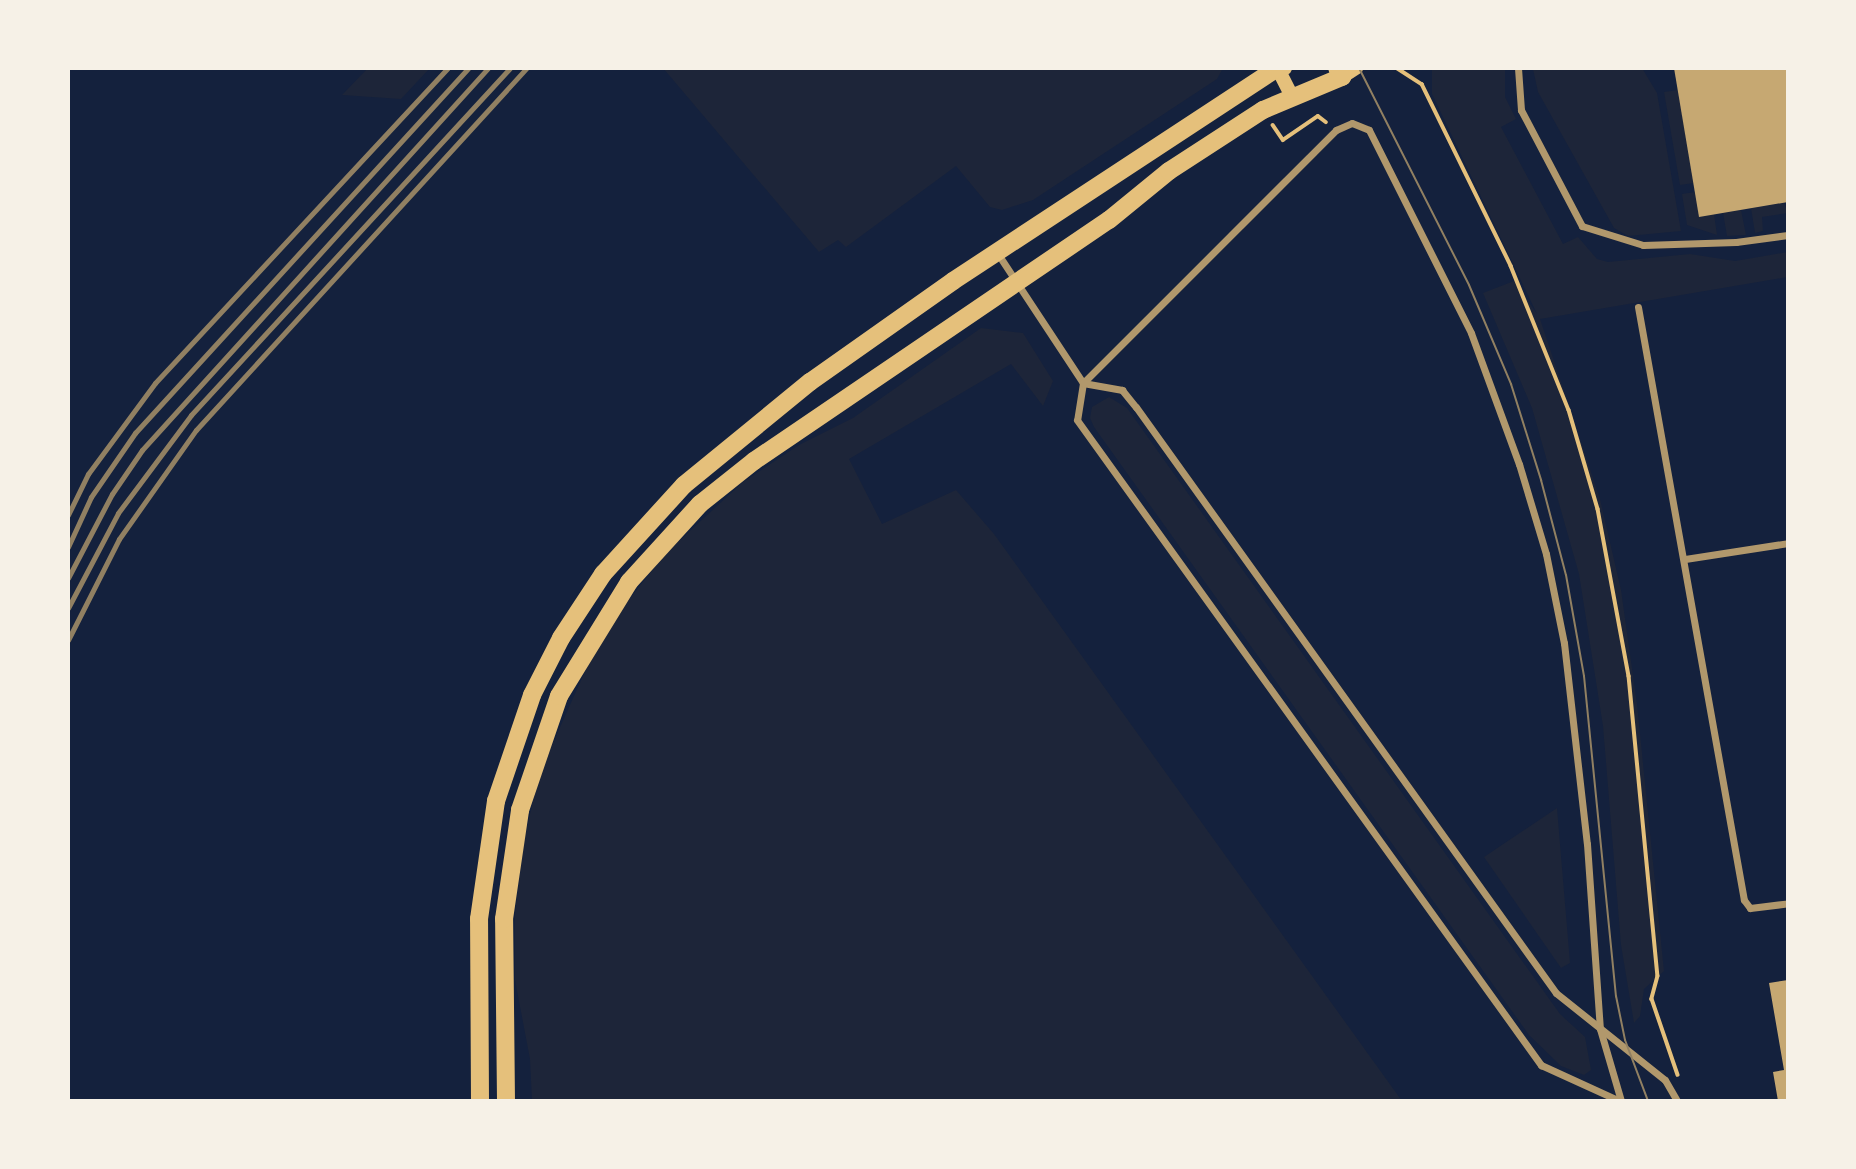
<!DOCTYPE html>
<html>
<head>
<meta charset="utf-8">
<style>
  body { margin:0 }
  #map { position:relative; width:1856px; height:1169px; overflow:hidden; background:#14213d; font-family:"DejaVu Sans",sans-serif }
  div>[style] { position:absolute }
  .green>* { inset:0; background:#1d2539 }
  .building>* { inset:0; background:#c6a872 }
  .path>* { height:3.5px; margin:-1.75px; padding:0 1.75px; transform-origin:1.75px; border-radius:1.75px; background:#e5c07b }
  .minor>* { height:7px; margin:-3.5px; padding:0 3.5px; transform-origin:3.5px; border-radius:3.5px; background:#b1986c }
  .secondary>* { height:14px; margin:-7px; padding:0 7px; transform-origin:7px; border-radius:7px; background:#e5c07b }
  .primary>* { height:18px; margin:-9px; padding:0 9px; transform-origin:9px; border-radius:9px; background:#e5c07b }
  .tram>* { height:2px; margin:-1px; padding:0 1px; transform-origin:1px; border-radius:1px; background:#918062 }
  .rail>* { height:5px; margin:-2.5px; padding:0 2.5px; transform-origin:2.5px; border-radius:2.5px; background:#918062 }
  span { translate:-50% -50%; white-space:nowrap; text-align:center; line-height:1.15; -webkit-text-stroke:5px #f6f1e7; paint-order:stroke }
  .frame { position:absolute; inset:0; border:70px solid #f6f1e7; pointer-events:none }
</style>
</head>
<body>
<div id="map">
  <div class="green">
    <div style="clip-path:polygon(368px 68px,430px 68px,401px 99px,342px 95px)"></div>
    <div style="clip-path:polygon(663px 68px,1223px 68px,1217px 79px,1033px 200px,1002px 210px,990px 207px,956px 166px,846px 247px,838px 240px,819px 252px)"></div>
    <div style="clip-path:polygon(1432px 68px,1505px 68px,1505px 97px,1516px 119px,1501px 127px,1563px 244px,1578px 237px,1597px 259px,1608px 262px,1690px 254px,1735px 261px,1788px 252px,1788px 277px,1540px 319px,1600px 499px,1621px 590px,1637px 704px,1664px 971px,1644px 989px,1640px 1016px,1634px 1023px,1621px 945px,1603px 726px,1579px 574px,1532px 408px,1483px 293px,1514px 281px,1537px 314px,1432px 94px)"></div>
    <div style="clip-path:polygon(1642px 68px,1657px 93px,1681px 231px,1628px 236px,1614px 228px,1538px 92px,1533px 69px)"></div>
    <div style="clip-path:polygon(1678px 90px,1694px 183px,1680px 185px,1664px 92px)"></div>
    <div style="clip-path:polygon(1695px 192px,1714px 214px,1717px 235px,1687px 225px,1682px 194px)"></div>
    <div style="clip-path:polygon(1784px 203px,1788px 213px,1762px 217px,1763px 231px,1755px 233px,1751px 208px)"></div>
    <div style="clip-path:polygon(1741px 210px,1746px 235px,1727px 236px,1723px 213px)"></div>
    <div style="clip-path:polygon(981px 328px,1023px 333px,1053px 381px,1043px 406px,1011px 364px,849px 459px,882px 524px,956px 490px,994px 534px,1402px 1101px,532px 1101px,530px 1059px,515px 980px,515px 912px,525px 835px,540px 772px,587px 667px,627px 602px,666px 553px,743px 482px,799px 445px,853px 418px)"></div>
    <div style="clip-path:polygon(1109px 397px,1127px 408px,1560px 1014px,1585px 1037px,1591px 1070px,1584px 1075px,1561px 1066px,1529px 1035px,1094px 427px,1090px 418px,1092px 407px)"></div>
    <div style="clip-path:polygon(1557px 808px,1570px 963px,1561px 968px,1484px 857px)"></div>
  </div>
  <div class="building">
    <div style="clip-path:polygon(1674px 68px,1788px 68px,1788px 202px,1699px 217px)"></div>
    <div style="clip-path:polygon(1788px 980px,1788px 1099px,1778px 1101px,1773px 1072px,1784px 1070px,1769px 983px)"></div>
  </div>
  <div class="path">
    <div style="left:1397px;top:68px;width:30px;rotate:33deg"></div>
    <div style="left:1422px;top:84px;width:203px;rotate:63.9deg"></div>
    <div style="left:1511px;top:266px;width:155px;rotate:68.1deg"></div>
    <div style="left:1569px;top:410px;width:103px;rotate:73.7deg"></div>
    <div style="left:1598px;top:509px;width:170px;rotate:79.5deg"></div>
    <div style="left:1629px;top:676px;width:301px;rotate:84.5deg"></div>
    <div style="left:1658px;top:976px;width:24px;rotate:105deg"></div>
    <div style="left:1652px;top:999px;width:80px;rotate:71.1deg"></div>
    <div style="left:1273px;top:125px;width:18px;rotate:56deg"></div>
    <div style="left:1283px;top:140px;width:42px;rotate:-34.4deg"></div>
    <div style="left:1318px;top:116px;width:10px;rotate:37deg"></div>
  </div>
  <div class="minor">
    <div style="left:1518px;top:68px;width:42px;rotate:85.9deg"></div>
    <div style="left:1521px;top:110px;width:131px;rotate:62.3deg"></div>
    <div style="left:1582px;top:226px;width:64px;rotate:17.3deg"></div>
    <div style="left:1643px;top:245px;width:93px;rotate:-1.8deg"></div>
    <div style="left:1736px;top:242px;width:52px;rotate:-7.7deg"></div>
    <div style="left:998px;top:254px;width:154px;rotate:56.6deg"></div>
    <div style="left:1083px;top:383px;width:37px;rotate:99deg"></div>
    <div style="left:1077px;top:420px;width:795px;rotate:54.27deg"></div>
    <div style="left:1541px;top:1065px;width:87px;rotate:24.5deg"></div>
    <div style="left:1638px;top:307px;width:602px;rotate:79.87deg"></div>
    <div style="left:1744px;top:900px;width:10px;rotate:53deg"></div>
    <div style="left:1750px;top:908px;width:38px;rotate:-7deg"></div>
    <div style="left:1083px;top:383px;width:358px;rotate:-45deg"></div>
    <div style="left:1336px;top:130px;width:17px;rotate:-24deg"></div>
    <div style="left:1352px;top:123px;width:18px;rotate:22deg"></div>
    <div style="left:1369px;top:130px;width:227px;rotate:63.3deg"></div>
    <div style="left:1471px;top:333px;width:140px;rotate:69.9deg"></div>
    <div style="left:1519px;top:464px;width:94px;rotate:73.3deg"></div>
    <div style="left:1546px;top:554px;width:91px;rotate:78.6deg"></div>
    <div style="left:1564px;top:643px;width:202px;rotate:83.5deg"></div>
    <div style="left:1587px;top:844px;width:185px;rotate:86deg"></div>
    <div style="left:1600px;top:1029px;width:75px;rotate:73.7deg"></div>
    <div style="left:1083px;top:383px;width:40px;rotate:10deg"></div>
    <div style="left:1122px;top:390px;width:22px;rotate:51deg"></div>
    <div style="left:1136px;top:407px;width:721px;rotate:54.37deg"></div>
    <div style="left:1556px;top:993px;width:139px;rotate:38.6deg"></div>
    <div style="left:1665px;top:1080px;width:24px;rotate:60deg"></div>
    <div style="left:1685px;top:559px;width:104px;rotate:-8.8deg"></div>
  </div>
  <div class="secondary">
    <div style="left:1285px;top:68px;width:7px;rotate:153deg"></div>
    <div style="left:1279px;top:71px;width:28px;rotate:63deg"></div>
    <div style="left:1342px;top:77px;width:17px;rotate:-33deg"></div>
  </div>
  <div class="primary">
    <div style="left:480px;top:1101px;width:182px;rotate:-90.3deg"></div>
    <div style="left:479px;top:919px;width:119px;rotate:-81.8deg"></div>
    <div style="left:496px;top:801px;width:112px;rotate:-71.2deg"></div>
    <div style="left:532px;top:695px;width:64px;rotate:-63deg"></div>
    <div style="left:561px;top:638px;width:77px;rotate:-56.7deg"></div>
    <div style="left:603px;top:574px;width:120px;rotate:-47.7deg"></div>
    <div style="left:684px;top:485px;width:163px;rotate:-39.3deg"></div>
    <div style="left:810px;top:382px;width:175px;rotate:-35.2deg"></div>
    <div style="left:953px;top:281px;width:388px;rotate:-33.3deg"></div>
    <div style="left:506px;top:1101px;width:182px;rotate:-90.6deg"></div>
    <div style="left:504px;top:919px;width:110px;rotate:-81.6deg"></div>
    <div style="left:520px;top:810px;width:120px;rotate:-71.1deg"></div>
    <div style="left:559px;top:696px;width:134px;rotate:-58.4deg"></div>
    <div style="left:629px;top:582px;width:105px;rotate:-47.7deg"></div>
    <div style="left:700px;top:504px;width:69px;rotate:-38.5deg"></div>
    <div style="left:754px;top:461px;width:429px;rotate:-34.2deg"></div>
    <div style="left:1109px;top:220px;width:77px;rotate:-39.2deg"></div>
    <div style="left:1169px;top:171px;width:112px;rotate:-33deg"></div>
    <div style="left:1263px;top:110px;width:86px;rotate:-22.7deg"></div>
    <div style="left:1342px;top:77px;width:10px;rotate:-119deg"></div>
  </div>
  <div class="tram">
    <div style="left:1359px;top:68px;width:243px;rotate:63.1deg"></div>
    <div style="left:1469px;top:285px;width:108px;rotate:67deg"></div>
    <div style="left:1511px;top:384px;width:101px;rotate:72.6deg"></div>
    <div style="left:1541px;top:480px;width:98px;rotate:75.3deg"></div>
    <div style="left:1566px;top:575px;width:103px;rotate:79.9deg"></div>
    <div style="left:1584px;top:676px;width:322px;rotate:84.3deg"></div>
    <div style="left:1616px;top:996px;width:45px;rotate:78.4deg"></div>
    <div style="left:1625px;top:1040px;width:65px;rotate:69.3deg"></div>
  </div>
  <div class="rail">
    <div style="left:68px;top:515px;width:46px;rotate:-64deg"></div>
    <div style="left:88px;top:474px;width:113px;rotate:-53.6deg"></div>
    <div style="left:155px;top:383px;width:430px;rotate:-47.1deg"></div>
    <div style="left:68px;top:547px;width:55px;rotate:-65.3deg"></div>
    <div style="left:91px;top:497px;width:78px;rotate:-55.5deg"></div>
    <div style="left:135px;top:433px;width:494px;rotate:-47.6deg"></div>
    <div style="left:68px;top:578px;width:95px;rotate:-62.4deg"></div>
    <div style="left:112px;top:494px;width:53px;rotate:-55.7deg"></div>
    <div style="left:142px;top:450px;width:515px;rotate:-47.83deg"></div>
    <div style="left:68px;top:608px;width:107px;rotate:-62.2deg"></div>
    <div style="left:118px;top:513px;width:122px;rotate:-53.3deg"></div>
    <div style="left:191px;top:415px;width:471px;rotate:-47.4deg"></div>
    <div style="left:68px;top:640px;width:113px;rotate:-63.2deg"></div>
    <div style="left:119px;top:539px;width:133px;rotate:-54.8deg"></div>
    <div style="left:196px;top:430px;width:491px;rotate:-47.6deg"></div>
  </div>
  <div class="frame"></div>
</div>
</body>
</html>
